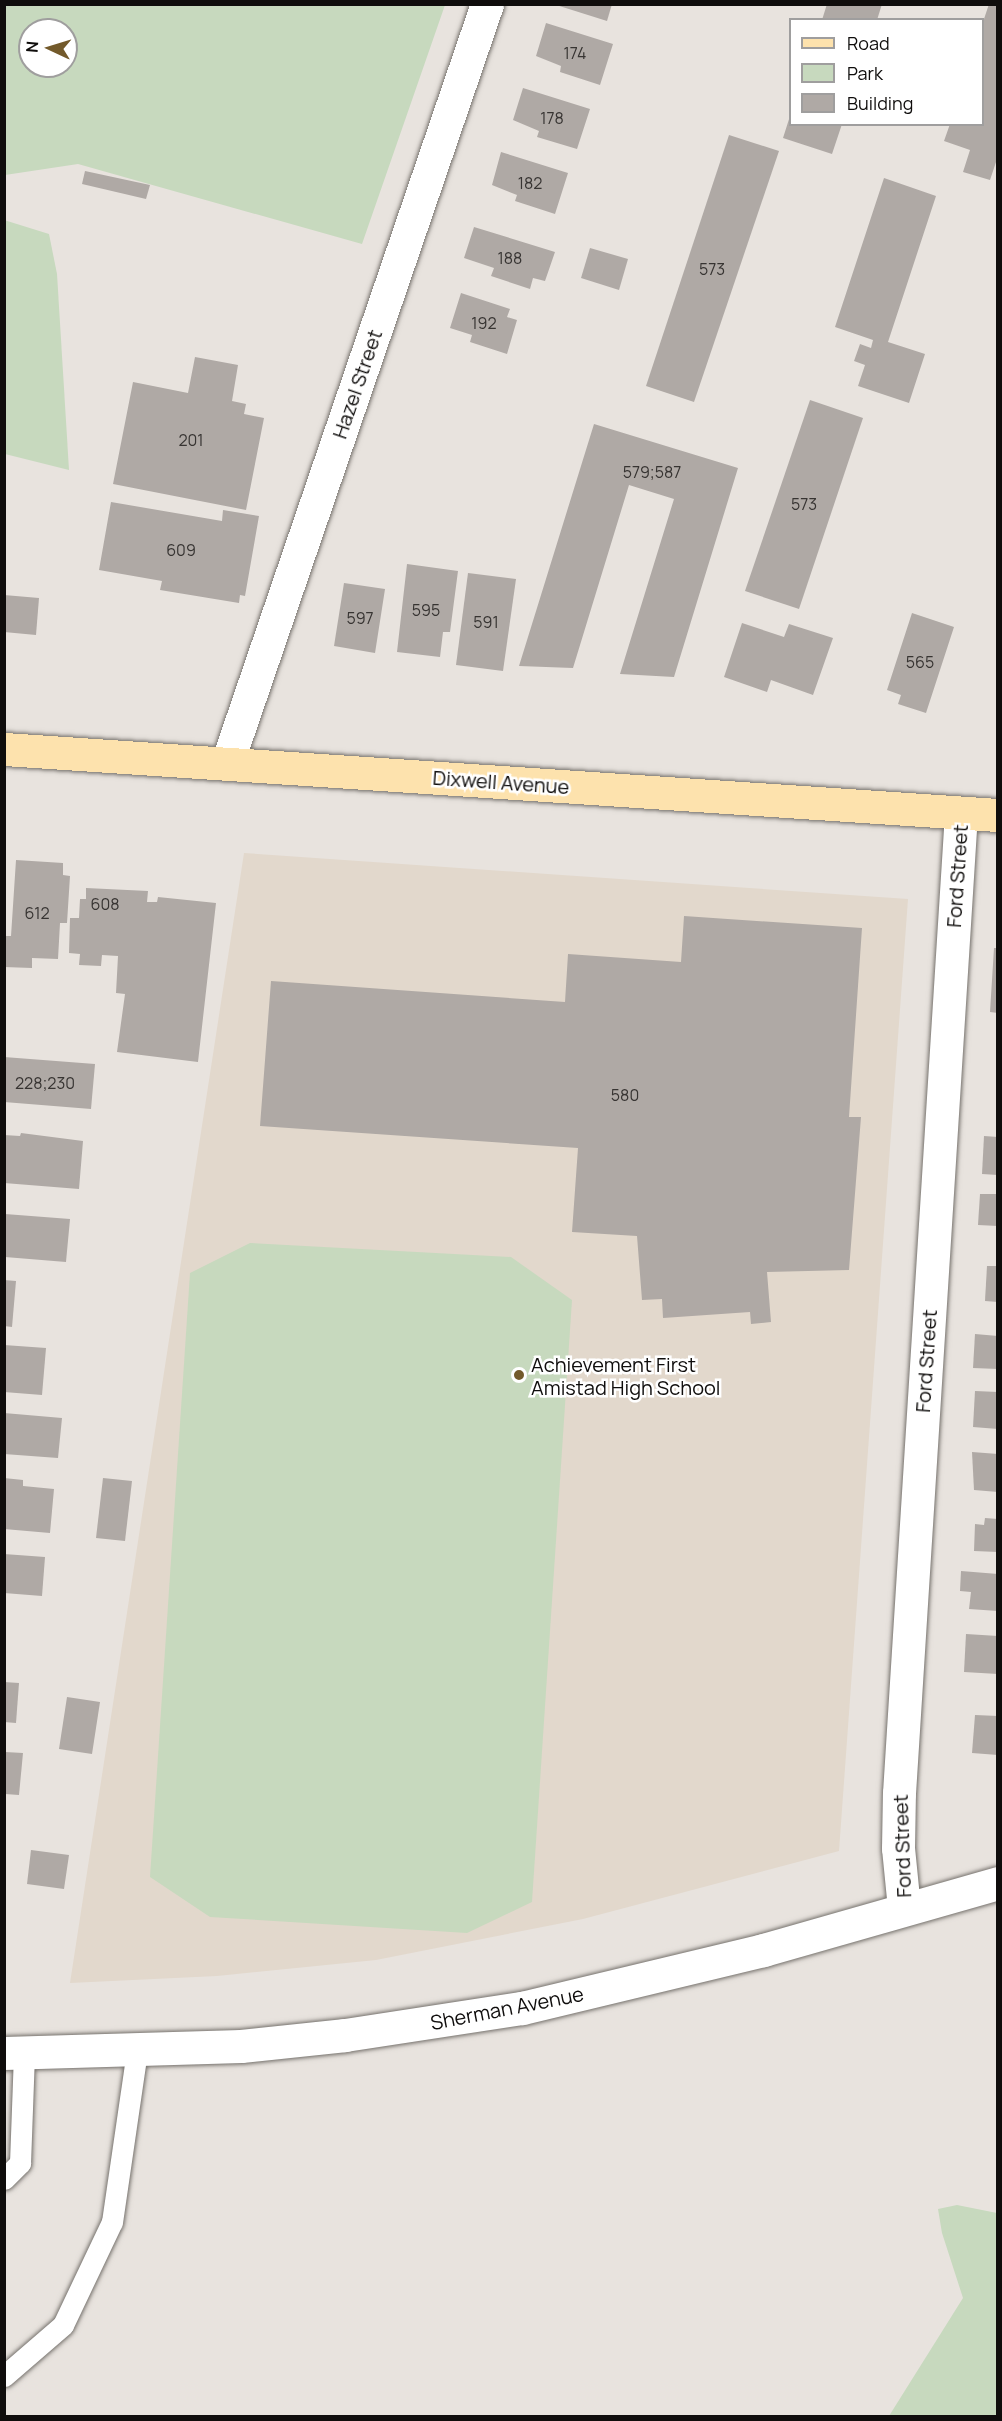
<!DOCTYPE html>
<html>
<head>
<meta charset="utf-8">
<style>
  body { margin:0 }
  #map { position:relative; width:1002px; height:2421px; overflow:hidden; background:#e8e3de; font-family:Manrope,sans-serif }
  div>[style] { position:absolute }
  .built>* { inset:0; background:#e2d8cc }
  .green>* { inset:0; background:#c7d9be }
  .building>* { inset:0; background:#afa9a5 }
  .roads { filter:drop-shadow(0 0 2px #76726d) drop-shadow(0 0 2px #76726d) }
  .service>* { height:21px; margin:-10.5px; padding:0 10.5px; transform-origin:10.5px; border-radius:10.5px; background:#fff }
  .minor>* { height:33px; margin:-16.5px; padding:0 16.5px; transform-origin:16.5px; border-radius:16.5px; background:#fff }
  .secondary>* { height:33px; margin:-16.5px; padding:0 16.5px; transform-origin:16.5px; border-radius:16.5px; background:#fff }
  .primary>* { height:33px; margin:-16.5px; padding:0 16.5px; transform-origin:16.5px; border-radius:16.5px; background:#fde2ad }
  .dots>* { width:16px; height:16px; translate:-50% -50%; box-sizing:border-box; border:3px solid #fff; border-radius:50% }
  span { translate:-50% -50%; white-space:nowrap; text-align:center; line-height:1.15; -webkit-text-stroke:5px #fff; paint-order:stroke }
  .number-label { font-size:16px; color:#373432 }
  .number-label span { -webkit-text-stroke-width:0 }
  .street-label { font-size:20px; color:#0f0d0c }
  .poi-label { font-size:20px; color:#0f0d0c }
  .left { translate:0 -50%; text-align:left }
  .frame { position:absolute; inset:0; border:6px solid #0f0d0c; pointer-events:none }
  .legend { position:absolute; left:789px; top:18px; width:195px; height:108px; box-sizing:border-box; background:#fff; border:2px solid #9f9e9e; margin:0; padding:8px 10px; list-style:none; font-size:18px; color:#0f0d0c }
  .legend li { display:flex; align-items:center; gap:12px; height:30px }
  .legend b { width:30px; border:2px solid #9f9e9e }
  .north { position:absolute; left:18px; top:18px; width:60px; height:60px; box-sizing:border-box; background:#fff; border:2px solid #9f9e9e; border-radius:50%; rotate:274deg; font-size:16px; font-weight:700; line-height:24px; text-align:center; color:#0f0d0c }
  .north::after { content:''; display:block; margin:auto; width:21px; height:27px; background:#735a2b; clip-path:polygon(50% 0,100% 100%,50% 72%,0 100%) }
</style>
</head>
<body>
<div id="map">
  <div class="built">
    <div style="clip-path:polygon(244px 853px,908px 899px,839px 1851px,583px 1919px,376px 1960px,217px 1976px,70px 1983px)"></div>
  </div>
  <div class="green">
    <div style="clip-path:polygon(evenodd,5px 4px,445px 4px,445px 5px,362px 244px,78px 164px,5px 175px,5px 4px,30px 30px,66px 30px,66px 66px,30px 66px,30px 30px)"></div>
    <div style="clip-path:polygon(4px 220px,49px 234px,57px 274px,69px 470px,5px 454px)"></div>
    <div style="clip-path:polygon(250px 1243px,511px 1257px,572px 1300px,532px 1902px,467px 1933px,210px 1917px,150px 1877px,190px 1273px)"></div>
    <div style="clip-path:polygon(957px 2205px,997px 2213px,997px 2416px,889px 2416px,963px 2298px,942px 2233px,938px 2209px)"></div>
  </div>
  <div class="building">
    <div style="clip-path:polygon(553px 4px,612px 4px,607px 21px)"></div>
    <div style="clip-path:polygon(827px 4px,882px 4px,877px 20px,822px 20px)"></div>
    <div style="clip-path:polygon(989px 4px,998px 4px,998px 156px,990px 180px,963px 172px,970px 150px,944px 141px,950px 124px,982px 124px,982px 25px)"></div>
    <div style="clip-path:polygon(546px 23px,613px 44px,600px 85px,560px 72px,561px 66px,536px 56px)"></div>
    <div style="clip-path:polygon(523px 88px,590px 109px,577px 149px,537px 137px,539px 131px,513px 120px)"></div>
    <div style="clip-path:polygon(790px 116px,790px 124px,842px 124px,832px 154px,783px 138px)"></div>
    <div style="clip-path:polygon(729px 135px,779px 151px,694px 402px,646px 386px)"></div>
    <div style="clip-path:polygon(501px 152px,568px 173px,555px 214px,515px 201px,517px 195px,492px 185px)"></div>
    <div style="clip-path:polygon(85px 171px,150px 185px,146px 199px,82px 184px)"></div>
    <div style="clip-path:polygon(884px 178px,936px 196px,888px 342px,925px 354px,909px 403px,858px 386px,865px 365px,854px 361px,860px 344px,871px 348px,873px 340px,835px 327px)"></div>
    <div style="clip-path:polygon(474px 227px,555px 252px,545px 281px,533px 278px,530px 289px,491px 276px,494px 268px,464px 258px)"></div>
    <div style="clip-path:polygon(590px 248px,628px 259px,619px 290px,581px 278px)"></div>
    <div style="clip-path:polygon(461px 293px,510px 309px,507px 317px,517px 320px,507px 354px,470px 342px,472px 335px,450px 328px)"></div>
    <div style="clip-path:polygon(195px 357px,238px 365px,232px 401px,246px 404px,244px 414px,264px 418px,246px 510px,113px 484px,133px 382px,188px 393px)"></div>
    <div style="clip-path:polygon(810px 400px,863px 418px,799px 609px,745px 591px)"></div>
    <div style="clip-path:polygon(594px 424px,738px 468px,674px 677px,620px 674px,674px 499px,629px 485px,573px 668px,519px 666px)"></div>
    <div style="clip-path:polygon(111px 502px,222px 521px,223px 510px,259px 516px,245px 596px,240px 595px,239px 603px,160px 590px,162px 581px,99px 570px)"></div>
    <div style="clip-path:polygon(407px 564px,458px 571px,450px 632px,443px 632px,440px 657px,397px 652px)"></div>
    <div style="clip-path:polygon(468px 573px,516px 579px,503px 671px,456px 665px)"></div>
    <div style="clip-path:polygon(344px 583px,385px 589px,375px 653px,334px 646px)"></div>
    <div style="clip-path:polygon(4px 595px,39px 598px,36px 635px,4px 632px)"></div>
    <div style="clip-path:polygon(912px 613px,954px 627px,926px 713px,898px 704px,901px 695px,887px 690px)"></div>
    <div style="clip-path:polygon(742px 623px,784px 637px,789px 624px,833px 638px,813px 695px,771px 680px,767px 692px,724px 677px)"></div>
    <div style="clip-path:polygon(16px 860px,63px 863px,63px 875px,70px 876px,67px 923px,60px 923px,58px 959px,32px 958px,32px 968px,4px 967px,4px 936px,11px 936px)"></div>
    <div style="clip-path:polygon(86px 888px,148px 891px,147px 902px,157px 902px,158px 897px,216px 903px,198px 1062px,117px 1052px,125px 994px,116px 993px,118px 956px,102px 955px,101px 966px,79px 965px,80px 954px,69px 953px,70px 918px,79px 918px,80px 899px,86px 899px)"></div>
    <div style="clip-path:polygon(684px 916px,862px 928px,849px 1117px,861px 1117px,849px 1270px,767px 1272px,771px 1322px,751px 1324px,750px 1312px,663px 1318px,662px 1299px,642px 1300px,637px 1236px,572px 1232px,578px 1148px,260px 1126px,271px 981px,565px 1002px,568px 954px,681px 962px)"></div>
    <div style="clip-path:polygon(994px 948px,998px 948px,998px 1013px,990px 1012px)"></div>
    <div style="clip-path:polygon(4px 1057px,95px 1064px,91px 1109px,4px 1102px)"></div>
    <div style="clip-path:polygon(21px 1133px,83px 1141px,79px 1189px,4px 1183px,4px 1135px,20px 1136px)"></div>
    <div style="clip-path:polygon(984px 1136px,998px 1137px,998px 1175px,982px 1174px)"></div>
    <div style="clip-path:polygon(980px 1194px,998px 1194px,998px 1226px,978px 1225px)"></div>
    <div style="clip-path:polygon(5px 1214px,70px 1219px,66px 1262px,5px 1257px)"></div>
    <div style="clip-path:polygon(987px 1266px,998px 1266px,998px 1302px,985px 1301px)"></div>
    <div style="clip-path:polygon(4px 1280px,16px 1281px,12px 1327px,4px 1326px)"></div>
    <div style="clip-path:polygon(975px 1334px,998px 1336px,998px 1369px,973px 1368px)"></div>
    <div style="clip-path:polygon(4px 1345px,46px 1348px,42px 1395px,4px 1392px)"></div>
    <div style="clip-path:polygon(975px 1391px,998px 1392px,998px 1429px,973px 1427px)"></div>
    <div style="clip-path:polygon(4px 1413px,62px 1418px,58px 1458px,4px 1454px)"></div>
    <div style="clip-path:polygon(972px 1452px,998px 1454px,998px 1492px,974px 1490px)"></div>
    <div style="clip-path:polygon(4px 1478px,23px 1480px,23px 1486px,54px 1489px,50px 1533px,4px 1529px)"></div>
    <div style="clip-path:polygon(103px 1478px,132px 1481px,125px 1541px,96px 1538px)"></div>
    <div style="clip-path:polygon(985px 1518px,998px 1519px,998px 1552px,974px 1551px,975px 1524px,984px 1525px)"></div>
    <div style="clip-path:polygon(4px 1554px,45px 1557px,42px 1596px,4px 1593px)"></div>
    <div style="clip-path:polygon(961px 1571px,998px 1574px,998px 1611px,969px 1609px,971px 1592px,960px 1591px)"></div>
    <div style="clip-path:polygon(966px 1634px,998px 1636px,998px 1674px,964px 1672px)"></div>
    <div style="clip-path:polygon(4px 1682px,19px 1683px,16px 1723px,4px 1722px)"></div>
    <div style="clip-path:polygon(67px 1697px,100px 1702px,92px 1754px,59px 1749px)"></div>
    <div style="clip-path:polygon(975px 1715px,998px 1716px,998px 1755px,972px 1753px)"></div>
    <div style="clip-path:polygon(5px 1752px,23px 1753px,19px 1795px,5px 1794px)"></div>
    <div style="clip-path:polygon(31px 1850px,69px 1855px,64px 1889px,27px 1884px)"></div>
  </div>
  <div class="roads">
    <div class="service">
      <div style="left:4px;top:2179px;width:23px;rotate:-45deg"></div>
      <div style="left:20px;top:2163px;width:110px;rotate:-87.9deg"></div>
      <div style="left:4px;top:2376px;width:78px;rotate:-40.8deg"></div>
      <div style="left:63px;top:2325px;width:114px;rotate:-64.6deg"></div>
      <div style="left:112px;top:2222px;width:174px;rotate:-81.7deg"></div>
    </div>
    <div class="minor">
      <div style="left:227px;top:763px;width:802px;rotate:-71.09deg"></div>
      <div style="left:904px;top:1908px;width:60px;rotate:-95.7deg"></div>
      <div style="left:898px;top:1848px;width:55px;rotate:-89deg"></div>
      <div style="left:899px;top:1793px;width:981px;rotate:-86.38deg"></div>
    </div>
    <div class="secondary">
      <div style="left:4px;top:2053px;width:237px;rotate:-1.7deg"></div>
      <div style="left:241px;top:2046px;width:105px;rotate:-6deg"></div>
      <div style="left:345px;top:2035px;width:179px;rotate:-8.7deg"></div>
      <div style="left:522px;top:2008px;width:248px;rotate:-13.5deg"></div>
      <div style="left:763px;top:1950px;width:244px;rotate:-15.9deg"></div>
    </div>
    <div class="primary">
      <div style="left:4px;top:749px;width:996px;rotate:3.8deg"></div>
    </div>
  </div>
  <div class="dots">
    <div style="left:519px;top:1375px;background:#735a2b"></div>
  </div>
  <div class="number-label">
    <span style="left:575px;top:53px">174</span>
    <span style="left:552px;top:118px">178</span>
    <span style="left:530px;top:183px">182</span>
    <span style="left:510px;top:258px">188</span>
    <span style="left:712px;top:269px">573</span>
    <span style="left:484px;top:323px">192</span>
    <span style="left:191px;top:440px">201</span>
    <span style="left:652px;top:472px">579;587</span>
    <span style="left:804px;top:504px">573</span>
    <span style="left:181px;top:550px">609</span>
    <span style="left:426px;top:610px">595</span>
    <span style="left:360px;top:618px">597</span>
    <span style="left:486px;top:622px">591</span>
    <span style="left:920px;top:662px">565</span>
    <span style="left:105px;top:904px">608</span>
    <span style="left:37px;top:913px">612</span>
    <span style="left:45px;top:1083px">228;230</span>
    <span style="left:625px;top:1095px">580</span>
  </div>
  <div class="street-label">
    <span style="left:357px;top:384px;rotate:-71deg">Hazel Street</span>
    <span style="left:501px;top:782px;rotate:4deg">Dixwell Avenue</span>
    <span style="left:957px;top:876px;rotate:-86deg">Ford Street</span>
    <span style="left:926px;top:1361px;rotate:-86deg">Ford Street</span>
    <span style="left:902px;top:1846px;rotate:-92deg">Ford Street</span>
    <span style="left:507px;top:2008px;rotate:-11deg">Sherman Avenue</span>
  </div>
  <div class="poi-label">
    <span class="left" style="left:531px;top:1376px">Achievement First<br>Amistad High School</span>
  </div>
  <div class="frame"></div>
  <ul class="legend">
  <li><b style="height:8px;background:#fde2ad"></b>Road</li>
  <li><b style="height:16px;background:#c7d9be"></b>Park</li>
  <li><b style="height:16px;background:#afa9a5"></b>Building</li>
  </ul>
  <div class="north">N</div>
</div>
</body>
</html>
